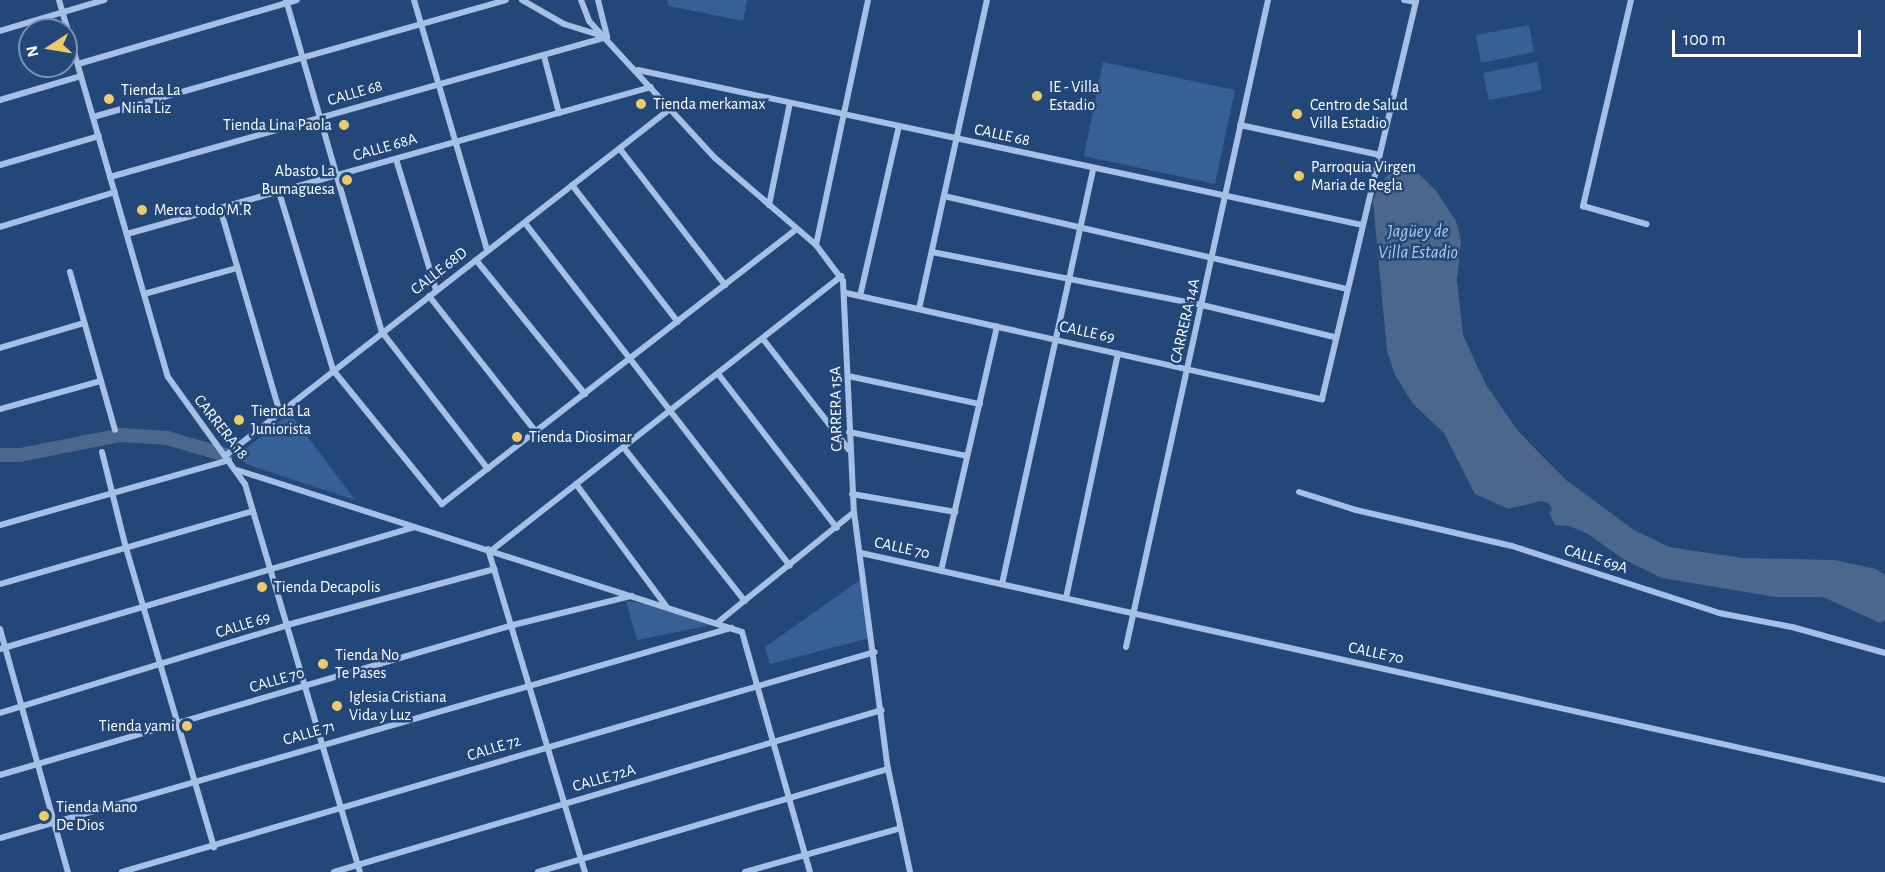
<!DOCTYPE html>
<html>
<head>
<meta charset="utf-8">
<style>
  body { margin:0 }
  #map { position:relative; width:1885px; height:872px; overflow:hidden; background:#234779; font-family:"Alegreya Sans",sans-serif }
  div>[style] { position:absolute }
  .green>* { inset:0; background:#376096 }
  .water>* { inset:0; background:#4d678c }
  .canal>* { height:14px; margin:-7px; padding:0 7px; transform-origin:7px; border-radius:7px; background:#4d678c }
  .street>* { height:6px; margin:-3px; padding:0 3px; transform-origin:3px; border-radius:3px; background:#a5c0e4 }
  .dots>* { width:16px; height:16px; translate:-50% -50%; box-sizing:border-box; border:3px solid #234779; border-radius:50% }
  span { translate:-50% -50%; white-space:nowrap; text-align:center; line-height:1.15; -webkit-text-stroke:5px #234779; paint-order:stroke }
  .poi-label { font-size:16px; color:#fff }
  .left { translate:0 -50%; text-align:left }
  .right { translate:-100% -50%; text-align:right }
  .street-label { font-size:16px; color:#fff }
  .water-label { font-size:18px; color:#b0caec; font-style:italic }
  .north { position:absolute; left:18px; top:18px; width:60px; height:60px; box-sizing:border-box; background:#234779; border:2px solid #7b91af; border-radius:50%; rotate:258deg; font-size:16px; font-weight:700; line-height:24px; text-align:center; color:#fff }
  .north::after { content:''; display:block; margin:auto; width:21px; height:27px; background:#eecb69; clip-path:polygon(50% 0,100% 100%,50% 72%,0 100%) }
  .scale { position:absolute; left:1672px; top:30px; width:189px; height:27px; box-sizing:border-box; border:3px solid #fff; border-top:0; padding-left:8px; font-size:18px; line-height:21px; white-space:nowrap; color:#fff; -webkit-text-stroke:4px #234779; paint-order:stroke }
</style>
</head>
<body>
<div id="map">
  <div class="green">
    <div style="clip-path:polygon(667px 0,747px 0,743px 21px,669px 6px)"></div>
    <div style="clip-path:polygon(1529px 25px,1534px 52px,1481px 63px,1476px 35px)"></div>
    <div style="clip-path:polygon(1103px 62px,1235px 90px,1215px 184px,1084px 156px)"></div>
    <div style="clip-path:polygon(1537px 62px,1542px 90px,1489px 100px,1483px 73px)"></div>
    <div style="clip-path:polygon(290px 413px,355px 500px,246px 464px,238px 455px)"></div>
    <div style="clip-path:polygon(860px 580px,870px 638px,770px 664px,765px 647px)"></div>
    <div style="clip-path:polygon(626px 601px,657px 606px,711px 625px,637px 640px)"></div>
  </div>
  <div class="water">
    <div style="clip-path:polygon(1414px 169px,1436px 191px,1456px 221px,1461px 241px,1457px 280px,1463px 335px,1486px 385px,1518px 431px,1566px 480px,1634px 530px,1669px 547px,1742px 558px,1835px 560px,1876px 569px,1885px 575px,1885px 620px,1880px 623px,1823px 597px,1775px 597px,1662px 578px,1623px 559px,1588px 534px,1569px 526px,1555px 525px,1549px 513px,1552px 510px,1549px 503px,1541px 501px,1509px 509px,1475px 494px,1444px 433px,1413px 404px,1395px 375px,1387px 351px,1373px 201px,1379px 185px,1390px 173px)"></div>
  </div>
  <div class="canal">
    <div style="left:0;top:455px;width:20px"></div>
    <div style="left:20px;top:455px;width:103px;rotate:-11.2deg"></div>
    <div style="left:121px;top:435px;width:46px;rotate:3.7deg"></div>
    <div style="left:167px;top:438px;width:61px;rotate:16.1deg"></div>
  </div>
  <div class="street">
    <div style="left:59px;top:0;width:392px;rotate:73.9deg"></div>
    <div style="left:168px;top:377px;width:132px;rotate:54.3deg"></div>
    <div style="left:245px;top:484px;width:405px;rotate:73.5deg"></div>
    <div style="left:286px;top:0;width:346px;rotate:73.9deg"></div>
    <div style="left:382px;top:332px;width:173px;rotate:52.3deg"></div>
    <div style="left:414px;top:0;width:259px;rotate:73.7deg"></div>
    <div style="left:522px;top:0;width:48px;rotate:29.7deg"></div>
    <div style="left:564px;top:24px;width:41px;rotate:17.1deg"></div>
    <div style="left:581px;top:0;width:22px;rotate:69deg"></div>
    <div style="left:589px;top:21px;width:186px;rotate:47.4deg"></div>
    <div style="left:715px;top:158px;width:133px;rotate:40.7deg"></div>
    <div style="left:816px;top:245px;width:45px;rotate:53.1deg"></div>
    <div style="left:843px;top:281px;width:231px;rotate:87.3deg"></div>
    <div style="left:854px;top:512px;width:259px;rotate:82.5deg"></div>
    <div style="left:888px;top:769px;width:105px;rotate:77.9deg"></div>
    <div style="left:598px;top:0;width:38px;rotate:76deg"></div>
    <div style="left:1404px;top:0;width:12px;rotate:9deg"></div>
    <div style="left:1631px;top:0;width:212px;rotate:103.1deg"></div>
    <div style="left:1583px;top:206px;width:66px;rotate:15.9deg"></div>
    <div style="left:0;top:31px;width:109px;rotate:-16.6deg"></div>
    <div style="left:544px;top:56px;width:59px;rotate:75.3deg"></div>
    <div style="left:78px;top:64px;width:228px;rotate:-16.3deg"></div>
    <div style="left:638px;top:70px;width:740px;rotate:12.08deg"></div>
    <div style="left:0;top:100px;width:84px;rotate:-16.5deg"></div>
    <div style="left:93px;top:117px;width:429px;rotate:-15.8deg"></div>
    <div style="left:1240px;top:125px;width:143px;rotate:12.1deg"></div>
    <div style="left:620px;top:149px;width:172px;rotate:52.3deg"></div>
    <div style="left:396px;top:159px;width:137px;rotate:73deg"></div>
    <div style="left:0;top:165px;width:103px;rotate:-16.3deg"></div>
    <div style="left:110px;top:177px;width:516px;rotate:-15.73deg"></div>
    <div style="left:572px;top:185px;width:173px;rotate:52.3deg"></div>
    <div style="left:279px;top:192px;width:186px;rotate:73.1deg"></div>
    <div style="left:333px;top:370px;width:173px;rotate:50.9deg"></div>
    <div style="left:442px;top:504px;width:449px;rotate:-37.8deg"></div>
    <div style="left:944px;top:196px;width:413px;rotate:13deg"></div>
    <div style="left:769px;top:205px;width:104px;rotate:-78.4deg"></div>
    <div style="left:220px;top:208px;width:214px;rotate:73.7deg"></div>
    <div style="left:525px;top:223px;width:433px;rotate:52.3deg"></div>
    <div style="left:0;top:227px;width:120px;rotate:-16.9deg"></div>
    <div style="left:127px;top:234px;width:544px;rotate:-15.67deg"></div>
    <div style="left:816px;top:245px;width:250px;rotate:-78deg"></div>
    <div style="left:932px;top:252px;width:275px;rotate:11.1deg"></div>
    <div style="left:1202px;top:305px;width:136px;rotate:13.6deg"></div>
    <div style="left:476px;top:260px;width:173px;rotate:50.9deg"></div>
    <div style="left:70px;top:272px;width:164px;rotate:74.1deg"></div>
    <div style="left:846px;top:293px;width:488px;rotate:12.6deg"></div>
    <div style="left:1322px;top:399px;width:410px;rotate:-76.7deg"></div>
    <div style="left:144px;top:294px;width:97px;rotate:-15.6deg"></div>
    <div style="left:429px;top:296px;width:173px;rotate:51.8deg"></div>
    <div style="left:860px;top:296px;width:174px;rotate:-77.1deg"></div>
    <div style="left:919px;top:309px;width:316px;rotate:-77.6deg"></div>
    <div style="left:763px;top:339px;width:140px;rotate:52.2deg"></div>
    <div style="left:0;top:348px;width:88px;rotate:-16.6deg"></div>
    <div style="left:719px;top:375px;width:193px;rotate:52.4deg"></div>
    <div style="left:848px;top:376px;width:135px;rotate:12deg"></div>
    <div style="left:0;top:409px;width:104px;rotate:-15.6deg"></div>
    <div style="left:849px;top:432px;width:120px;rotate:11.5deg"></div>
    <div style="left:624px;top:448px;width:195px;rotate:51.7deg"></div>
    <div style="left:102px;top:452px;width:99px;rotate:76deg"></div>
    <div style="left:126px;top:548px;width:312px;rotate:73.6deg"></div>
    <div style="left:226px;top:455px;width:563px;rotate:-37.93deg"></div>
    <div style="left:237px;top:470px;width:530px;rotate:17.79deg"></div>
    <div style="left:742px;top:632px;width:249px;rotate:74.2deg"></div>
    <div style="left:576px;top:484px;width:152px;rotate:53.6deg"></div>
    <div style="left:1299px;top:492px;width:60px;rotate:17.5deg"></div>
    <div style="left:1356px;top:510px;width:160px;rotate:13deg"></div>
    <div style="left:1512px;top:546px;width:218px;rotate:17.9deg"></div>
    <div style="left:1719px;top:613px;width:74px;rotate:10.9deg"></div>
    <div style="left:1792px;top:627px;width:97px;rotate:15.6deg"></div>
    <div style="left:852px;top:494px;width:105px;rotate:9.9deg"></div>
    <div style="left:0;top:525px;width:238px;rotate:-15.8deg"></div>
    <div style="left:488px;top:549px;width:337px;rotate:73.3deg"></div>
    <div style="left:492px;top:550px;width:444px;rotate:-38.1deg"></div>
    <div style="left:861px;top:553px;width:1049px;rotate:12.5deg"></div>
    <div style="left:941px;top:571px;width:251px;rotate:-77.1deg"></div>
    <div style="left:0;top:584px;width:263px;rotate:-16.1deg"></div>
    <div style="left:1002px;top:584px;width:425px;rotate:-77.6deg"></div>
    <div style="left:1066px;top:598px;width:250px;rotate:-78deg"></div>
    <div style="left:717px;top:623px;width:176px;rotate:-39deg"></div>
    <div style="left:0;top:629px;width:252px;rotate:74.4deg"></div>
    <div style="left:1126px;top:647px;width:662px;rotate:-77.62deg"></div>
    <div style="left:0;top:649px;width:432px;rotate:-16.4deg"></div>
    <div style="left:0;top:713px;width:300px;rotate:-17deg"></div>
    <div style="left:287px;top:625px;width:215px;rotate:-15.1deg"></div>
    <div style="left:0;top:775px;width:534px;rotate:-16.3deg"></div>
    <div style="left:513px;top:625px;width:122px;rotate:-13.8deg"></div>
    <div style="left:0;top:838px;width:761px;rotate:-16.03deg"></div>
    <div style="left:122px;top:872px;width:784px;rotate:-16.29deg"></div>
    <div style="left:334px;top:872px;width:571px;rotate:-16.47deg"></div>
    <div style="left:538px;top:872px;width:365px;rotate:-16.4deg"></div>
    <div style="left:745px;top:872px;width:159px;rotate:-15.7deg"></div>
  </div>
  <div class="dots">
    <div style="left:1037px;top:96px;background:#eecb69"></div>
    <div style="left:109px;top:99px;background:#eecb69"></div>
    <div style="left:641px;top:104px;background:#eecb69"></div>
    <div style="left:1297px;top:114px;background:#eecb69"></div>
    <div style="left:344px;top:125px;background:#eecb69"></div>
    <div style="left:1299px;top:176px;background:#eecb69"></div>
    <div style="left:347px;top:180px;background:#eecb69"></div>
    <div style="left:142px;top:210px;background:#eecb69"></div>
    <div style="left:239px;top:420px;background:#eecb69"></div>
    <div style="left:517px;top:437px;background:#eecb69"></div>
    <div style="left:262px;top:587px;background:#eecb69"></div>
    <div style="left:323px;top:664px;background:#eecb69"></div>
    <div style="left:337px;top:706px;background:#eecb69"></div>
    <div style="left:187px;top:726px;background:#eecb69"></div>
    <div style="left:44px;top:816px;background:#eecb69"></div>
  </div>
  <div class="poi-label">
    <span class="left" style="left:1049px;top:96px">IE - Villa<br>Estadio</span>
    <span class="left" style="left:121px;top:99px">Tienda La<br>Niña Liz</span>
    <span class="left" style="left:653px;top:104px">Tienda merkamax</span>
    <span class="left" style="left:1310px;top:114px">Centro de Salud<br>Villa Estadio</span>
    <span class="right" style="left:332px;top:125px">Tienda Lina Paola</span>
    <span class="left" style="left:1311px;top:176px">Parroquia Virgen<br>Maria de Regla</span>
    <span class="right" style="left:335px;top:180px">Abasto La<br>Bumaguesa</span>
    <span class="left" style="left:154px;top:210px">Merca todo M.R</span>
    <span class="left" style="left:251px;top:420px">Tienda La<br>Juniorista</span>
    <span class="left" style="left:529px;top:437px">Tienda Diosimar</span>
    <span class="left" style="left:274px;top:587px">Tienda Decapolis</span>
    <span class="left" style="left:335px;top:664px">Tienda No<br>Te Pases</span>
    <span class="left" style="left:349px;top:706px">Iglesia Cristiana<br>Vida y Luz</span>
    <span class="right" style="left:175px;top:726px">Tienda yami</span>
    <span class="left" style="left:56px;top:816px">Tienda Mano<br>De Dios</span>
  </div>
  <div class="street-label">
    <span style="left:355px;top:93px;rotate:-16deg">CALLE 68</span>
    <span style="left:1002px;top:135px;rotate:12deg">CALLE 68</span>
    <span style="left:385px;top:147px;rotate:-16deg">CALLE 68A</span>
    <span style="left:439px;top:271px;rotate:-38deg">CALLE 68D</span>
    <span style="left:1185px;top:321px;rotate:-77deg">CARRERA 14A</span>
    <span style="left:1087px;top:332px;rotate:12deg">CALLE 69</span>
    <span style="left:836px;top:409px;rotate:-91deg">CARRERA 15A</span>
    <span style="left:221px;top:427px;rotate:52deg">CARRERA 18</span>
    <span style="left:902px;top:548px;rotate:12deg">CALLE 70</span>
    <span style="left:1596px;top:559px;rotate:17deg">CALLE 69A</span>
    <span style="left:243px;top:625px;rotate:-17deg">CALLE 69</span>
    <span style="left:1376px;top:653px;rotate:12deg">CALLE 70</span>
    <span style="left:277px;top:680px;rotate:-16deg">CALLE 70</span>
    <span style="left:309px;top:733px;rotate:-16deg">CALLE 71</span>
    <span style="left:494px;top:748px;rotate:-17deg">CALLE 72</span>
    <span style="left:604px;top:778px;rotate:-16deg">CALLE 72A</span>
  </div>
  <div class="water-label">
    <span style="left:1418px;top:243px">Jagüey de<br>Villa Estadio</span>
  </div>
  <div class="north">N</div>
  <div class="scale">100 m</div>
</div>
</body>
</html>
